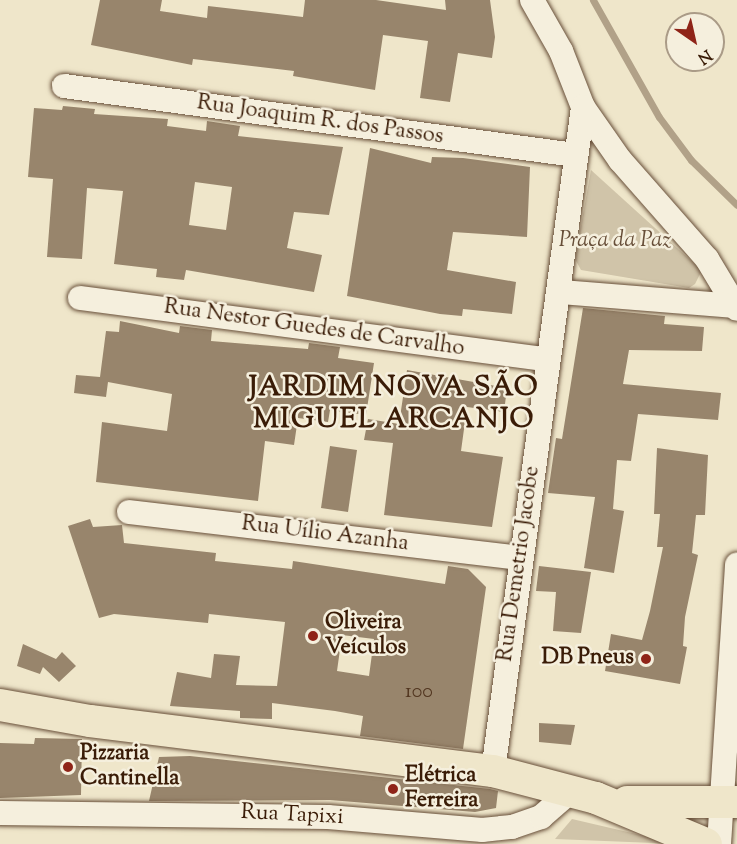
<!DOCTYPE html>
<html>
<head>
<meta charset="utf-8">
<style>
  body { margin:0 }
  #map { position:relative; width:737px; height:844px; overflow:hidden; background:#efe6ca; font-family:"Sorts Mill Goudy",serif }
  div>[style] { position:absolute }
  .green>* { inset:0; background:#d0c4a9 }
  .stream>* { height:7px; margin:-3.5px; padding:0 3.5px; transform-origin:3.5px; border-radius:3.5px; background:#b1a188 }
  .building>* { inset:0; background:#98856c }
  .roads { filter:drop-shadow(0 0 2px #674e38) drop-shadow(0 0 2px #674e38) }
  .minor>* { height:24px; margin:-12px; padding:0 12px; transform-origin:12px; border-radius:12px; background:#f5efdd }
  .major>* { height:32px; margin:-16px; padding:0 16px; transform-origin:16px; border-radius:16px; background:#efe6ca }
  .dots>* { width:16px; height:16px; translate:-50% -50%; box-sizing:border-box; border:3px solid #f5efdd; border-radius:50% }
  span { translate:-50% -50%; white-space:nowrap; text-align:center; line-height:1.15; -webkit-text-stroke:5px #f5efdd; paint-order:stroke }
  .number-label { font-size:20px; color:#523620 }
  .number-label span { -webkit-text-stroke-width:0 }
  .street-label { font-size:22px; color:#3a1c07 }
  .park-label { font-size:22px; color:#674e38; font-style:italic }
  .poi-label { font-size:22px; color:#3a1c07; font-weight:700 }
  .left { translate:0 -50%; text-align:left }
  .right { translate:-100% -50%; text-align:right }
  .district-label { font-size:28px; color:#3a1c07; font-weight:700; letter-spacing:1.5px }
  .north { position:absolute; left:665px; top:12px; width:60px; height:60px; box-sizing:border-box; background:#f5efdd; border:2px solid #aa9b87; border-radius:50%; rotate:146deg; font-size:16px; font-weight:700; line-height:24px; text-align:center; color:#3a1c07 }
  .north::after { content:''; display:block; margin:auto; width:21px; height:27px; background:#8f2418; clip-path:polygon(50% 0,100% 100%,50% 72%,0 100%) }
</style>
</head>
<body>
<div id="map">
  <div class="green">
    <div style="clip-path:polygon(591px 170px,698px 267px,701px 272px,695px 284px,689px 288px,581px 270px,575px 259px)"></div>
    <div style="clip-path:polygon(572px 819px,679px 844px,555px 839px)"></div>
  </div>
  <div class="stream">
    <div style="left:593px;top:0;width:134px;rotate:60.6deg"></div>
    <div style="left:659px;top:117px;width:54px;rotate:53.3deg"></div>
    <div style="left:691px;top:160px;width:64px;rotate:44.4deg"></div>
  </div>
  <div class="building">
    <div style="clip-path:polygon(100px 0,162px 0,160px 11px,207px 18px,208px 6px,303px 17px,305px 0,376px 0,446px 10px,445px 0,490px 0,495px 37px,492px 58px,458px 53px,450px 102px,420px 98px,428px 41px,383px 35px,375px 90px,293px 76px,294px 71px,193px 59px,192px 65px,91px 45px)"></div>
    <div style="clip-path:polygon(evenodd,63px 106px,95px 109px,94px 114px,168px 119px,167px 126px,206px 131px,207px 121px,240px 126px,238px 136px,343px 147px,329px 215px,294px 212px,287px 248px,322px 255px,314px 292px,186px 270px,184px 280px,156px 277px,157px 269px,114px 264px,123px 191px,87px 188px,82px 259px,47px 257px,53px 179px,28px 177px,34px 108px,62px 110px,63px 106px,195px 182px,232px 187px,226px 230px,189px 225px,195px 182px)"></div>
    <div style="clip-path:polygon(370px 148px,431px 163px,432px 157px,463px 158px,530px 167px,527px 237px,453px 232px,447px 270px,516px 282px,512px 314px,463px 309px,462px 316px,440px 314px,347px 296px)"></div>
    <div style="clip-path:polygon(583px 308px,665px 316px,664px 324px,704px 327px,702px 351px,629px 350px,623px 384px,721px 393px,718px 420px,638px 414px,631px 461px,617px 460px,613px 509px,624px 511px,614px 573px,584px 568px,595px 497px,548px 493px,556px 438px,562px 439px)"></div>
    <div style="clip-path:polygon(120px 321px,179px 333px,180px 326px,212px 330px,211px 341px,308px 349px,309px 343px,340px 347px,338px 358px,374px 363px,366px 415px,330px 410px,328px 422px,298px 418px,294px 445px,265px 441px,258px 501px,96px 482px,102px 422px,167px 431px,172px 394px,108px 382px,106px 397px,74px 393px,76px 375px,100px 377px,106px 331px,119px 332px)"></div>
    <div style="clip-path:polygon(407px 370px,507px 388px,504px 412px,467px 407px,461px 451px,503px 457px,492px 527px,384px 515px,393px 443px,364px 440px,368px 419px,399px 424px)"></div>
    <div style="clip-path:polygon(330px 446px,357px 450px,348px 512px,321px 508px)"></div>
    <div style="clip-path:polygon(657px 448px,708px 455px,705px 515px,696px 515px,692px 553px,698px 555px,685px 617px,683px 646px,687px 647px,680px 684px,605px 671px,611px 634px,642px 640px,650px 611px,663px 547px,657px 547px,660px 514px,654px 514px)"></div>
    <div style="clip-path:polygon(evenodd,90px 519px,93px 527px,122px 525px,124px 543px,216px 553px,215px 561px,292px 569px,293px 561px,445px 584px,448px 566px,468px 569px,486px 587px,463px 749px,360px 736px,363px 716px,335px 711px,272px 703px,272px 719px,240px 718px,240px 711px,170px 706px,177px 672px,211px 678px,214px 654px,240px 656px,236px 685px,277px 686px,285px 622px,209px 614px,208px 623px,114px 614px,99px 618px,68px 526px,90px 519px,342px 635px,374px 639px,369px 676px,337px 671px,342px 635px)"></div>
    <div style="clip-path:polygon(539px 566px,591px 572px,581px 633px,553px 631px,556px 592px,536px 591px)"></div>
    <div style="clip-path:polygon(23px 644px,56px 659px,62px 652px,76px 666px,59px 682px,43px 667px,40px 674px,17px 666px)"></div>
    <div style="clip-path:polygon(539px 723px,575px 725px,571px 745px,539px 742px)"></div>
    <div style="clip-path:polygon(35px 738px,82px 739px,81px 795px,0 798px,0 743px,34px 744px)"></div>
    <div style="clip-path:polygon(190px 756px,490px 789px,498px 791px,496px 808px,475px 812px,330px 800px,149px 801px,159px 757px)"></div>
  </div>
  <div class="roads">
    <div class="minor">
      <div style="left:532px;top:0;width:59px;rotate:60.4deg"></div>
      <div style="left:561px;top:51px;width:60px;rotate:68.6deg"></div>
      <div style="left:583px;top:107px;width:65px;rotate:55.1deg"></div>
      <div style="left:620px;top:160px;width:132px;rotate:48.7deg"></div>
      <div style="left:707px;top:259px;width:58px;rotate:59deg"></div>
      <div style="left:64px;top:86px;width:516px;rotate:7.69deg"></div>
      <div style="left:561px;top:292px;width:175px;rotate:4.6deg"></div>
      <div style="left:80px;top:298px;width:472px;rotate:7.5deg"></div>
      <div style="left:129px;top:512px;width:395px;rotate:6.7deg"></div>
      <div style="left:493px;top:771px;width:670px;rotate:-82.28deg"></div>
      <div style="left:0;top:813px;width:328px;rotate:0.7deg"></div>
      <div style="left:328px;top:817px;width:155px;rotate:4.8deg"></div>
      <div style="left:482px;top:830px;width:30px;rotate:-6deg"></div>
      <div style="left:512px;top:827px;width:31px;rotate:-19deg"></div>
      <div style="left:541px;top:817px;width:40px;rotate:-41deg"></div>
      <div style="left:719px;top:844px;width:280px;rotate:-86.3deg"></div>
    </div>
    <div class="major">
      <div style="left:0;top:705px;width:91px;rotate:10.1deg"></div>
      <div style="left:90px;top:721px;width:406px;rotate:7.1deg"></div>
      <div style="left:493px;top:771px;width:106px;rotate:14.7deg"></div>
      <div style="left:596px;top:798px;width:119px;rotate:22.7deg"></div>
      <div style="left:627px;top:802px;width:110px"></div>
    </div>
  </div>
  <div class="dots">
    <div style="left:313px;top:636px;background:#8f2418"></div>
    <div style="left:646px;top:659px;background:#8f2418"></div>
    <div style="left:68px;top:767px;background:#8f2418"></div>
    <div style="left:393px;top:789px;background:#8f2418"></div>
  </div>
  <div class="number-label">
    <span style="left:419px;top:692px">100</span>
  </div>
  <div class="street-label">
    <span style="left:320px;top:121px;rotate:8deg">Rua Joaquim R. dos Passos</span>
    <span style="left:314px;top:329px;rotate:8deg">Rua Nestor Guedes de Carvalho</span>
    <span style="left:325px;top:535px;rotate:7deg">Rua Uílio Azanha</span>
    <span style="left:520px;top:564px;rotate:-82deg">Rua Demetrio Jacobe</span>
    <span style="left:292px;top:816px;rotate:3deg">Rua Tapixi</span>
  </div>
  <div class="park-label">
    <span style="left:615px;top:242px">Praça da Paz</span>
  </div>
  <div class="poi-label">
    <span class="left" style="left:325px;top:636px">Oliveira<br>Veículos</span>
    <span class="right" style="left:634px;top:659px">DB Pneus</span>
    <span class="left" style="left:80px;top:767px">Pizzaria<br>Cantinella</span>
    <span class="left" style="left:405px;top:789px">Elétrica<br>Ferreira</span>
  </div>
  <div class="district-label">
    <span style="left:394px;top:404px">JARDIM NOVA SÃO<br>MIGUEL ARCANJO</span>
  </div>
  <div class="north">N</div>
</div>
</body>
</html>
